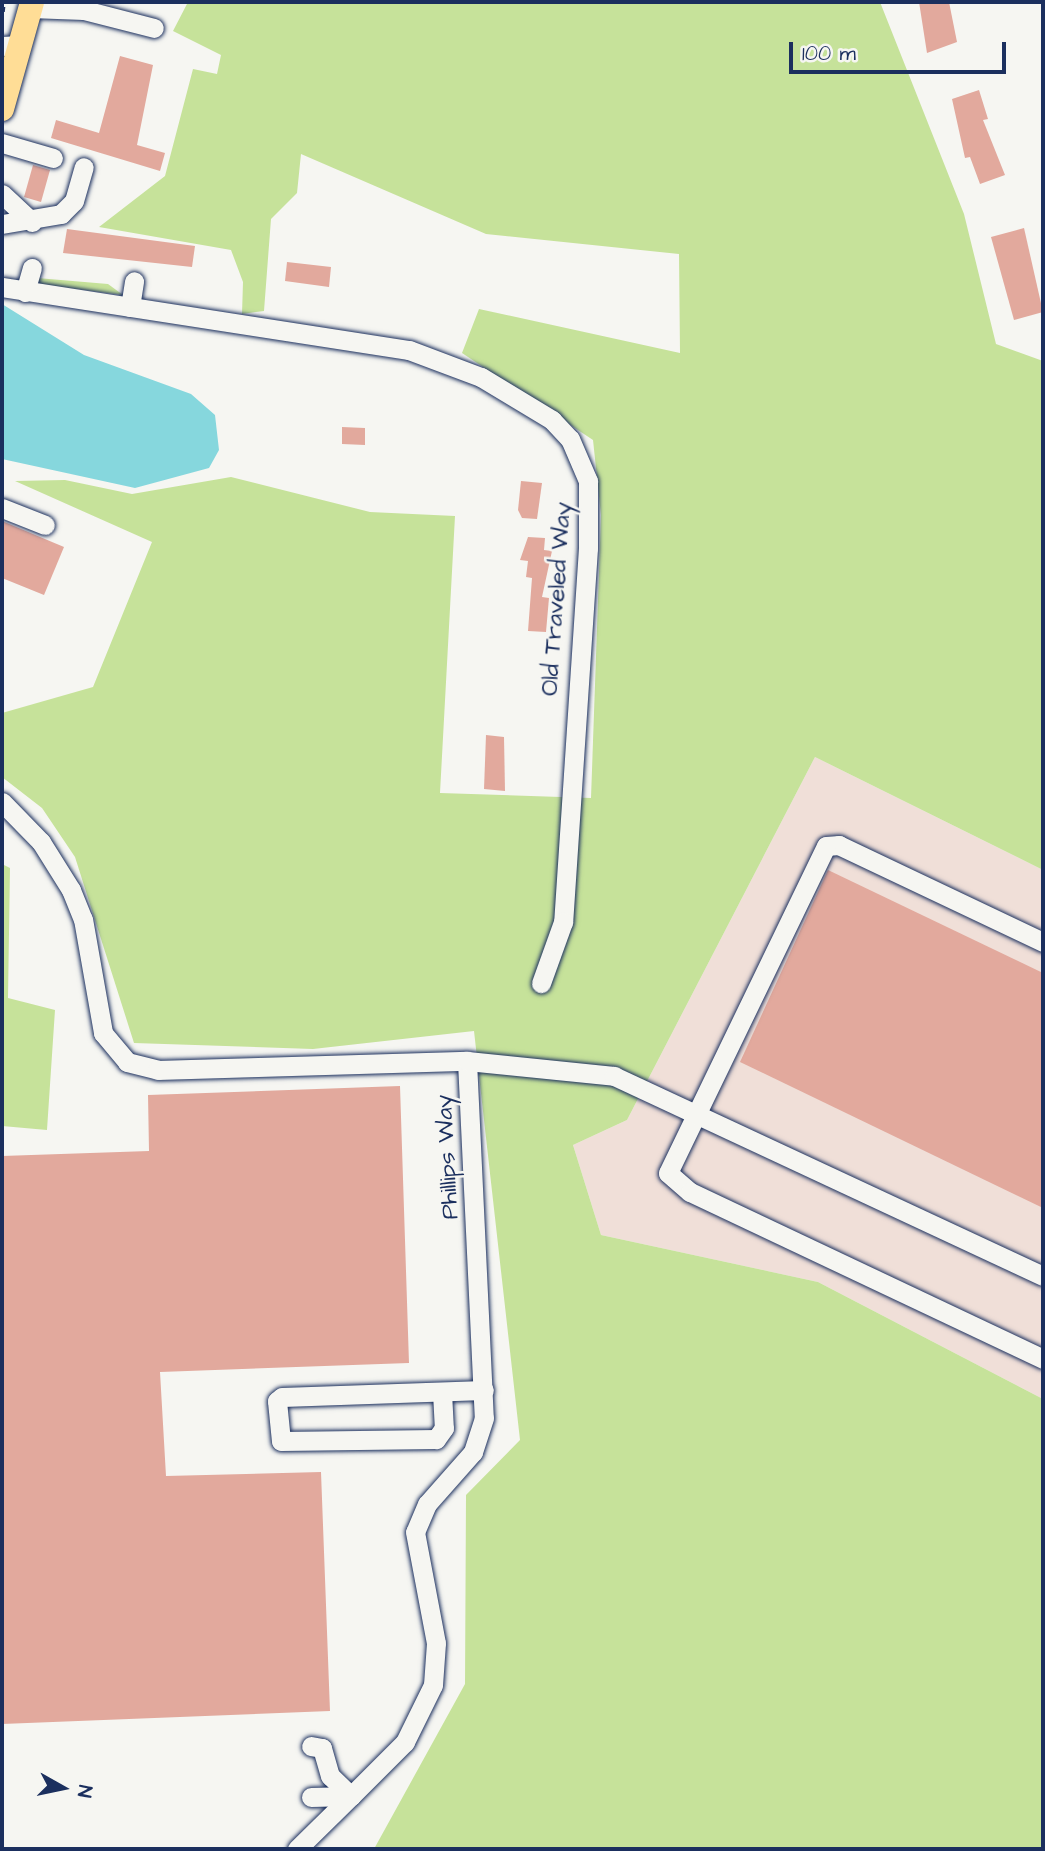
<!DOCTYPE html>
<html>
<head>
<meta charset="utf-8">
<style>
  body { margin:0 }
  #map { position:relative; width:1045px; height:1851px; overflow:hidden; background:#f6f6f2; font-family:"Architects Daughter",sans-serif }
  div>[style] { position:absolute }
  .built>* { inset:0; background:#f0dfd8 }
  .green>* { inset:0; background:#c6e29a }
  .water>* { inset:0; background:#86d7dd }
  .building>* { inset:0; background:#e2a99d }
  .path>* { height:2.5px; margin-top:-1.25px; transform-origin:0; background:repeating-linear-gradient(90deg,#1b2f5e 0 5px,transparent 0 10px) }
  .roads { filter:drop-shadow(0 0 2px #1b2f5e) drop-shadow(0 0 2px #1b2f5e) }
  .minor>* { height:19px; margin:-9.5px; padding:0 9.5px; transform-origin:9.5px; border-radius:9.5px; background:#f6f6f2 }
  .major>* { height:24px; margin:-12px; padding:0 12px; transform-origin:12px; border-radius:12px; background:#ffdd96 }
  span { translate:-50% -50%; white-space:nowrap; text-align:center; line-height:1.15; -webkit-text-stroke:5px #f6f6f2; paint-order:stroke }
  .street-label { font-size:24px; color:#1b2f5e }
  .frame { position:absolute; inset:0; border:4px solid #1b2f5e; pointer-events:none }
  .north { position:absolute; left:28px; top:1753px; width:70px; height:70px; -webkit-text-stroke:5px #f6f6f2; paint-order:stroke; rotate:99deg; font-size:19px; font-weight:700; line-height:28px; text-align:center; color:#1b2f5e }
  .north::after { content:''; display:block; margin:auto; width:24px; height:32px; background:#1b2f5e; clip-path:polygon(50% 0,100% 100%,50% 72%,0 100%) }
  .scale { position:absolute; left:789px; top:42px; width:217px; height:32px; box-sizing:border-box; border:4px solid #1b2f5e; border-top:0; padding-left:9px; font-size:21px; line-height:24px; white-space:nowrap; color:#1b2f5e; -webkit-text-stroke:5px #f6f6f2; paint-order:stroke }
</style>
</head>
<body>
<div id="map">
  <div class="built">
    <div style="clip-path:polygon(815px 757px,1043px 870px,1043px 1399px,818px 1282px,601px 1235px,573px 1145px,627px 1120px)"></div>
  </div>
  <div class="green">
    <div style="clip-path:polygon(188px 2px,880px 2px,964px 214px,996px 344px,1043px 361px,1043px 870px,815px 757px,627px 1120px,573px 1145px,601px 1235px,818px 1282px,1043px 1399px,1043px 1849px,374px 1849px,465px 1684px,466px 1495px,520px 1440px,474px 1031px,313px 1049px,134px 1043px,75px 857px,42px 808px,2px 777px,2px 713px,93px 687px,152px 542px,15px 481px,65px 480px,132px 494px,231px 477px,370px 512px,455px 516px,440px 793px,591px 798px,601px 515px,593px 440px,462px 353px,479px 309px,680px 353px,679px 254px,486px 234px,301px 154px,297px 193px,271px 219px,264px 311px,242px 314px,243px 282px,231px 250px,99px 227px,165px 176px,193px 69px,217px 74px,221px 55px,173px 31px)"></div>
    <div style="clip-path:polygon(37px 278px,108px 284px,123px 295px,37px 284px)"></div>
    <div style="clip-path:polygon(2px 864px,10px 868px,8px 998px,55px 1010px,47px 1130px,2px 1126px)"></div>
  </div>
  <div class="water">
    <div style="clip-path:polygon(2px 304px,84px 355px,191px 394px,215px 415px,219px 450px,209px 468px,135px 488px,2px 459px)"></div>
  </div>
  <div class="building">
    <div style="clip-path:polygon(919px 2px,949px 2px,957px 42px,927px 53px)"></div>
    <div style="clip-path:polygon(120px 56px,153px 65px,137px 145px,165px 153px,160px 171px,51px 138px,56px 120px,99px 133px)"></div>
    <div style="clip-path:polygon(979px 90px,988px 119px,983px 120px,1005px 175px,980px 184px,970px 157px,965px 158px,952px 99px)"></div>
    <div style="clip-path:polygon(33px 165px,50px 170px,41px 202px,24px 197px)"></div>
    <div style="clip-path:polygon(1024px 228px,1043px 312px,1014px 320px,991px 237px)"></div>
    <div style="clip-path:polygon(67px 229px,195px 246px,192px 267px,63px 253px)"></div>
    <div style="clip-path:polygon(287px 262px,331px 267px,329px 287px,285px 281px)"></div>
    <div style="clip-path:polygon(342px 427px,365px 428px,365px 445px,342px 444px)"></div>
    <div style="clip-path:polygon(521px 481px,542px 483px,537px 519px,522px 518px,518px 510px)"></div>
    <div style="clip-path:polygon(2px 521px,64px 547px,44px 595px,2px 578px)"></div>
    <div style="clip-path:polygon(528px 537px,545px 538px,544px 550px,552px 551px,542px 597px,549px 598px,546px 632px,528px 631px,532px 578px,526px 577px,528px 561px,520px 560px)"></div>
    <div style="clip-path:polygon(486px 735px,504px 737px,505px 791px,484px 789px)"></div>
    <div style="clip-path:polygon(828px 870px,1043px 973px,1043px 1208px,740px 1062px)"></div>
    <div style="clip-path:polygon(400px 1086px,409px 1363px,160px 1372px,166px 1476px,321px 1472px,330px 1711px,2px 1724px,2px 1156px,149px 1151px,148px 1095px)"></div>
  </div>
  <div class="path">
    <div style="left:3px;top:12px;width:10px;rotate:-84deg"></div>
  </div>
  <div class="roads">
    <div class="minor">
      <div style="left:30px;top:8px;width:54px;rotate:2.1deg"></div>
      <div style="left:84px;top:10px;width:14px;rotate:-144deg"></div>
      <div style="left:84px;top:10px;width:72px;rotate:14.4deg"></div>
      <div style="left:2px;top:46px;width:18px;rotate:-3deg"></div>
      <div style="left:2px;top:143px;width:53px;rotate:16.4deg"></div>
      <div style="left:2px;top:194px;width:41px;rotate:43deg"></div>
      <div style="left:2px;top:224px;width:60px;rotate:-9.6deg"></div>
      <div style="left:61px;top:214px;width:18px;rotate:-45deg"></div>
      <div style="left:74px;top:201px;width:35px;rotate:-74deg"></div>
      <div style="left:2px;top:287px;width:412px;rotate:8.8deg"></div>
      <div style="left:409px;top:350px;width:77px;rotate:20.6deg"></div>
      <div style="left:481px;top:377px;width:83px;rotate:31.2deg"></div>
      <div style="left:552px;top:420px;width:26px;rotate:47deg"></div>
      <div style="left:570px;top:439px;width:46px;rotate:66.8deg"></div>
      <div style="left:588px;top:481px;width:67px;rotate:90deg"></div>
      <div style="left:588px;top:548px;width:375px;rotate:93.8deg"></div>
      <div style="left:563px;top:922px;width:65px;rotate:109.8deg"></div>
      <div style="left:25px;top:292px;width:25px;rotate:-74deg"></div>
      <div style="left:130px;top:307px;width:26px;rotate:-81deg"></div>
      <div style="left:2px;top:508px;width:46px;rotate:21.6deg"></div>
      <div style="left:2px;top:802px;width:56px;rotate:45.7deg"></div>
      <div style="left:41px;top:842px;width:57px;rotate:58deg"></div>
      <div style="left:71px;top:890px;width:31px;rotate:68deg"></div>
      <div style="left:83px;top:919px;width:116px;rotate:80deg"></div>
      <div style="left:103px;top:1033px;width:38px;rotate:50deg"></div>
      <div style="left:127px;top:1062px;width:32px;rotate:14deg"></div>
      <div style="left:158px;top:1070px;width:309px;rotate:-1.7deg"></div>
      <div style="left:467px;top:1061px;width:357px;rotate:87.3deg"></div>
      <div style="left:484px;top:1418px;width:36px;rotate:108deg"></div>
      <div style="left:473px;top:1452px;width:69px;rotate:131.5deg"></div>
      <div style="left:427px;top:1504px;width:30px;rotate:113deg"></div>
      <div style="left:415px;top:1532px;width:113px;rotate:79.3deg"></div>
      <div style="left:436px;top:1643px;width:42px;rotate:94.1deg"></div>
      <div style="left:433px;top:1685px;width:64px;rotate:116.2deg"></div>
      <div style="left:405px;top:1742px;width:76px;rotate:135deg"></div>
      <div style="left:351px;top:1796px;width:40px;rotate:178.6deg"></div>
      <div style="left:1043px;top:942px;width:226px;rotate:-154.6deg"></div>
      <div style="left:839px;top:845px;width:13px;rotate:176deg"></div>
      <div style="left:826px;top:846px;width:363px;rotate:115.8deg"></div>
      <div style="left:668px;top:1173px;width:29px;rotate:41deg"></div>
      <div style="left:690px;top:1192px;width:391px;rotate:25.3deg"></div>
      <div style="left:467px;top:1061px;width:148px;rotate:5.8deg"></div>
      <div style="left:614px;top:1076px;width:473px;rotate:25deg"></div>
      <div style="left:442px;top:1392px;width:36px;rotate:87deg"></div>
      <div style="left:444px;top:1428px;width:14px;rotate:126deg"></div>
      <div style="left:436px;top:1439px;width:155px;rotate:179.3deg"></div>
      <div style="left:281px;top:1441px;width:40px;rotate:-95.7deg"></div>
      <div style="left:277px;top:1401px;width:6px;rotate:-39deg"></div>
      <div style="left:282px;top:1397px;width:202px;rotate:-2deg"></div>
      <div style="left:297px;top:1849px;width:76px;rotate:-44.5deg"></div>
      <div style="left:351px;top:1796px;width:29px;rotate:-136deg"></div>
      <div style="left:330px;top:1776px;width:29px;rotate:-106deg"></div>
      <div style="left:322px;top:1748px;width:11px;rotate:-170deg"></div>
    </div>
    <div class="major">
      <div style="left:2px;top:109px;width:111px;rotate:-74.3deg"></div>
    </div>
  </div>
  <div class="street-label">
    <span style="left:557px;top:599px;rotate:-86deg">Old Traveled Way</span>
    <span style="left:448px;top:1157px;rotate:-93deg">Phillips Way</span>
  </div>
  <div class="frame"></div>
  <div class="north">N</div>
  <div class="scale">100 m</div>
</div>
</body>
</html>
